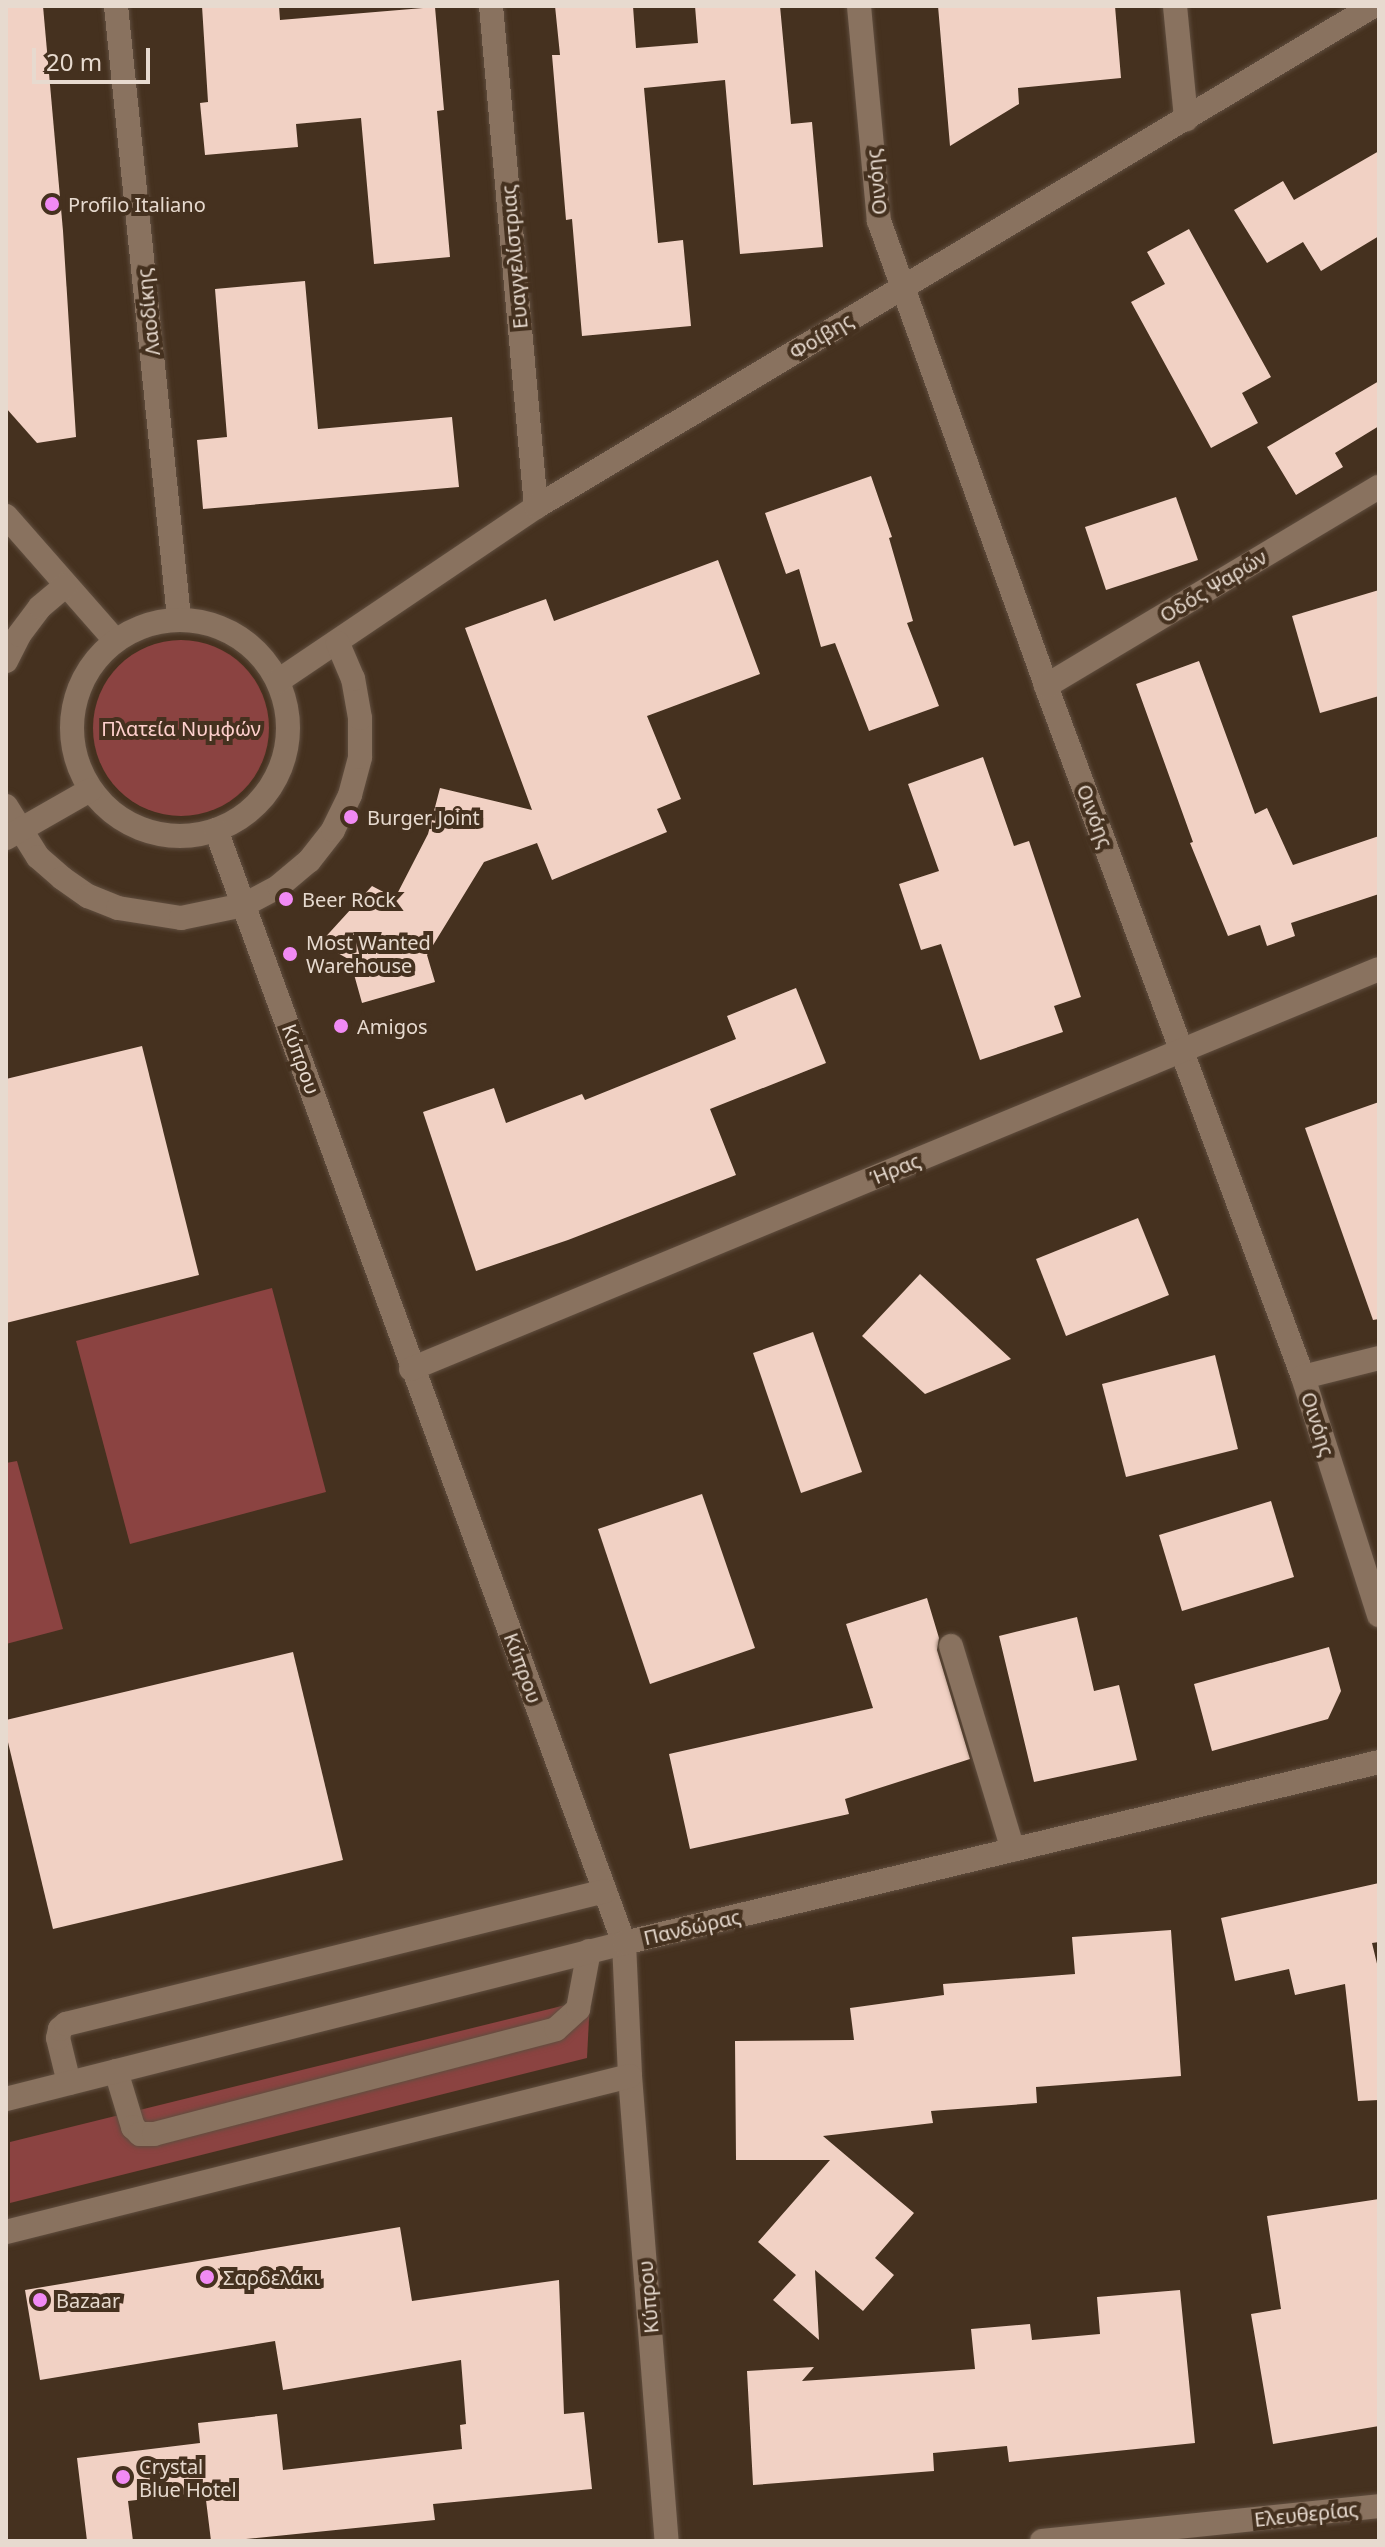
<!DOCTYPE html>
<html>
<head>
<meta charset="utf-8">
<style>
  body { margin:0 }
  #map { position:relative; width:1385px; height:2547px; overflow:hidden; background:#45311f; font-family:"Noto Sans",sans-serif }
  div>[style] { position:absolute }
  .green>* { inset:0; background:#8b4341 }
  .round { border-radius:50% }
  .building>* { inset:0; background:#f1d1c4 }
  .roads { filter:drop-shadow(0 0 2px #604e3f) drop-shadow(0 0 2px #604e3f) }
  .minor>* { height:24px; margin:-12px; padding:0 12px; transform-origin:12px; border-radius:12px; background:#89725f }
  .minor>.ring { margin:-12px; padding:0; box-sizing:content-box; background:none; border:24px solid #89725f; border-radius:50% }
  .dots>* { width:22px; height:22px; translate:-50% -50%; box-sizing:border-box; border:4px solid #45311f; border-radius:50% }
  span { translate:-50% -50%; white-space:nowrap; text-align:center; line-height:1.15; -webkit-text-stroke:8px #45311f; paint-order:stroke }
  .street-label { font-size:20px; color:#e7dacf }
  .poi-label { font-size:20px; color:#e7dacf }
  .left { translate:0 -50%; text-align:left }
  .park-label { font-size:20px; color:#fed0cd }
  .frame { position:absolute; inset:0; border:8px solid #e7dacf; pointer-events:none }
  .scale { position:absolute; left:32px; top:48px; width:118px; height:36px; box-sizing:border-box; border:4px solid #e7dacf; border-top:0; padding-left:10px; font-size:24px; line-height:28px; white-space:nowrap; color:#e7dacf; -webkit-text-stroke:6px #45311f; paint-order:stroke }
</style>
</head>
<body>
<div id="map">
  <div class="green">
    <div class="round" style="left:93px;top:640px;width:176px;height:176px"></div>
    <div style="clip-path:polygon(272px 1288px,326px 1492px,130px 1544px,76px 1341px)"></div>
    <div style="clip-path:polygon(17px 1461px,63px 1629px,6px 1644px,6px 1463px)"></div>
    <div style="clip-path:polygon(590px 1999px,587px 2058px,10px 2203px,10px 2142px)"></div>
  </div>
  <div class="building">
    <div style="clip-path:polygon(6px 6px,43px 6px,63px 231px,76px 437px,37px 443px,6px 408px)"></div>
    <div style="clip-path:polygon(202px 6px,279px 6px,280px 20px,435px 7px,444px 110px,437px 111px,450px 257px,374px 264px,361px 118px,296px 124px,298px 147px,205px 155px,200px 103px,208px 102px)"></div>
    <div style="clip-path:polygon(555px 6px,633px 6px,636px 48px,698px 43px,695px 6px,780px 6px,791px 124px,812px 122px,823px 247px,740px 254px,725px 80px,644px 88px,658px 243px,683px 240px,691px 326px,582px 336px,572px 219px,566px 220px,552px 55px,560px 55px)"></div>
    <div style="clip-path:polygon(938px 6px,1115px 6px,1121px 78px,1018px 88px,1019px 104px,950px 146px)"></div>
    <div style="clip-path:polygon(1379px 151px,1379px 236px,1321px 271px,1303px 242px,1267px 263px,1234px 210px,1283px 181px,1294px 200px)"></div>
    <div style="clip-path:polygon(1189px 229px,1271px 377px,1242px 393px,1258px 423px,1211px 448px,1131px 302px,1165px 284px,1147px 252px)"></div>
    <div style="clip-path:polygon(305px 281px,318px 429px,452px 417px,459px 487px,203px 509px,197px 440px,227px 437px,215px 289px)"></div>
    <div style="clip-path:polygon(1379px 381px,1379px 426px,1335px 453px,1343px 467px,1296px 495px,1267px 447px)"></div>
    <div style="clip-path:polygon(871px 476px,892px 537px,889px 538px,913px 621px,907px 623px,939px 706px,869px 731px,835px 643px,821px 647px,799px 569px,786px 574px,765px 513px)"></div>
    <div style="clip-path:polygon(1176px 497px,1198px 560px,1106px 590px,1085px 527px)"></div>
    <div style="clip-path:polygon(718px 560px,760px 674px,647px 716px,681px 799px,657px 809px,667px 832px,552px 880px,537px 843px,484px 862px,427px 955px,435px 982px,362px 1003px,350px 960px,320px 943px,372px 886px,395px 898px,428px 834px,440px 788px,532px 810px,465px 628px,546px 599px,554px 621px)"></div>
    <div style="clip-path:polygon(1379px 590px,1379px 696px,1320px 713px,1292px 616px)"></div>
    <div style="clip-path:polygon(1199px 661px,1255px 814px,1267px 808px,1293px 865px,1379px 836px,1379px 894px,1291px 923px,1295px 936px,1267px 946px,1260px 925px,1228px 936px,1190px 843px,1193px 842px,1136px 684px)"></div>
    <div style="clip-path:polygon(983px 757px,1014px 846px,1029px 841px,1081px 997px,1054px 1006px,1063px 1032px,980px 1060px,941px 944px,921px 950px,899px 884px,939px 871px,908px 784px)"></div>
    <div style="clip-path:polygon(796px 988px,826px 1063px,710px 1109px,736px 1175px,568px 1240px,476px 1271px,423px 1112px,494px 1088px,506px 1123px,582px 1094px,585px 1100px,736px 1039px,727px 1016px)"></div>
    <div style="clip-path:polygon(142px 1046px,199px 1275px,6px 1323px,6px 1079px)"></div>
    <div style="clip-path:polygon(1379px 1102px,1379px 1319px,1373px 1320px,1305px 1128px)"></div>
    <div style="clip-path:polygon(1138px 1218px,1169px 1295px,1066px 1336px,1036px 1259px)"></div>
    <div style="clip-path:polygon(920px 1274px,1011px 1359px,925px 1394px,862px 1336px)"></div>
    <div style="clip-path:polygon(813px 1332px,862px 1472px,801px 1493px,753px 1353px)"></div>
    <div style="clip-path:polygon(1215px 1355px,1238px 1449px,1126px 1477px,1102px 1384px)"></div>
    <div style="clip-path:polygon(702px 1494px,755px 1648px,650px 1684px,598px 1529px)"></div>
    <div style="clip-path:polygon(1271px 1501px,1294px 1577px,1182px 1611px,1159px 1535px)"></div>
    <div style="clip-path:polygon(927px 1598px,939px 1638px,937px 1650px,970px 1759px,845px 1799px,849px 1814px,690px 1849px,669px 1754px,873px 1708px,846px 1624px)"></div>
    <div style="clip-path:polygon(1077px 1617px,1094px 1691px,1119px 1685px,1137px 1760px,1034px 1782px,999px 1636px)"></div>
    <div style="clip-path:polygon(1329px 1647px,1341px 1691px,1328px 1719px,1212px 1751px,1194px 1684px)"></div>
    <div style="clip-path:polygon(293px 1652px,343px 1860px,53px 1929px,6px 1734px,6px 1720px)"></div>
    <div style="clip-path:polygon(1379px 1883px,1379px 1942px,1372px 1943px,1379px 1972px,1379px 2100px,1358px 2101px,1345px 1984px,1295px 1995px,1289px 1969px,1235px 1981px,1221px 1918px)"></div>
    <div style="clip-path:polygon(1171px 1930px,1181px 2076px,1036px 2087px,1037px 2103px,931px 2111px,933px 2123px,823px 2136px,914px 2213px,875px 2258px,894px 2275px,863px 2311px,815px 2270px,819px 2340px,773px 2300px,796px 2275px,758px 2242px,830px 2160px,736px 2160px,735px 2041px,854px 2040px,850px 2008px,944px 1995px,943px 1984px,1075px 1974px,1072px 1937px)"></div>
    <div style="clip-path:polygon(1379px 2199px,1379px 2426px,1273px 2444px,1251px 2314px,1281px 2309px,1267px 2216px)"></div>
    <div style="clip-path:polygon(400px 2227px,412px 2301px,559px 2280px,564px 2414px,584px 2412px,592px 2489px,433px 2504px,435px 2520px,226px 2541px,211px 2541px,205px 2492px,128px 2501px,133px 2541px,87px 2541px,77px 2458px,200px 2443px,198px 2423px,277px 2414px,283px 2470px,462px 2449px,460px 2425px,466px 2424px,461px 2360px,283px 2390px,275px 2341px,40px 2380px,25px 2290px)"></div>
    <div style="clip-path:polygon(1180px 2290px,1195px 2443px,1009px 2462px,1007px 2446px,933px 2453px,934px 2471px,753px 2485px,747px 2371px,814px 2367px,802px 2381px,975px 2369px,971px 2329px,1030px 2324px,1032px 2340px,1100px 2334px,1097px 2297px)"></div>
  </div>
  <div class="roads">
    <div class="minor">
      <div style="left:116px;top:6px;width:615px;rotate:84.12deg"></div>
      <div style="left:491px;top:6px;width:503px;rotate:84.87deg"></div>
      <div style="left:859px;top:6px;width:216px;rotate:84.7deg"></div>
      <div style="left:879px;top:221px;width:494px;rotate:70.2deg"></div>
      <div style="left:1046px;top:686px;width:737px;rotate:69.6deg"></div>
      <div style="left:1303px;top:1377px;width:250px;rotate:72.3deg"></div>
      <div style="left:1175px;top:6px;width:114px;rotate:84.4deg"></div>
      <div style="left:6px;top:516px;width:165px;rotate:48.7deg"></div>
      <div class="ring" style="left:72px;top:620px;width:192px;height:192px"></div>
      <div style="left:6px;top:661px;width:29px;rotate:-63deg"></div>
      <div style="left:19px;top:635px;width:35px;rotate:-53deg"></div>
      <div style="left:40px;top:607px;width:34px;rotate:-40deg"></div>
      <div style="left:278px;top:681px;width:311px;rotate:-34deg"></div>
      <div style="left:536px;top:507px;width:975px;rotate:-30.9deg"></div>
      <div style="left:1046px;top:686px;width:388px;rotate:-30.9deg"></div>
      <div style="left:6px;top:806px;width:60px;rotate:57.9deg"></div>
      <div style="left:38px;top:857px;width:32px;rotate:41deg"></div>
      <div style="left:62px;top:878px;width:32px;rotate:35deg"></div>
      <div style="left:88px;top:896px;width:32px;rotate:22deg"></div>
      <div style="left:118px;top:908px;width:64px;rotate:9deg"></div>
      <div style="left:181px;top:918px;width:64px;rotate:-11.7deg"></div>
      <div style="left:244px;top:905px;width:40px;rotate:-28deg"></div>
      <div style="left:279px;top:886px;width:39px;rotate:-40deg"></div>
      <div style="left:309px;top:861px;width:39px;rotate:-52deg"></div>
      <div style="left:333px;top:830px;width:39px;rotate:-64deg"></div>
      <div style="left:350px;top:795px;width:39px;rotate:-75deg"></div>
      <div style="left:360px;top:757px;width:39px;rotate:-90deg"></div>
      <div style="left:360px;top:718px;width:40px;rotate:-100deg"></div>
      <div style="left:353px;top:679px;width:39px;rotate:-113deg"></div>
      <div style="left:216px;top:830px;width:1185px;rotate:69.87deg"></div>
      <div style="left:624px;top:1943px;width:133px;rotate:87.4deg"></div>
      <div style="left:630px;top:2076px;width:466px;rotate:85.5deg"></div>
      <div style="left:6px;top:838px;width:97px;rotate:-29.7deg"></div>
      <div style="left:411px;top:1369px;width:1047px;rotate:-22.45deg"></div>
      <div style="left:1303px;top:1377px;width:78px;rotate:-14deg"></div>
      <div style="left:951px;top:1646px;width:213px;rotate:73.1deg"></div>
      <div style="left:116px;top:2071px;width:59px;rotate:73.1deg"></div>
      <div style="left:133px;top:2127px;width:10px;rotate:45deg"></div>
      <div style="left:140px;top:2134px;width:14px"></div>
      <div style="left:154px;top:2134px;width:415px;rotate:-14.6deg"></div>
      <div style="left:556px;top:2029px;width:30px;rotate:-42deg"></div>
      <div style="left:578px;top:2009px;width:59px;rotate:-79.3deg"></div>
      <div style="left:69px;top:2083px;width:46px;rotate:-103.7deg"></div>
      <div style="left:58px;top:2038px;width:9px;rotate:-77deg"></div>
      <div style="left:60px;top:2029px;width:8px;rotate:-40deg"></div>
      <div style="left:66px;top:2024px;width:555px;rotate:-13.86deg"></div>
      <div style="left:6px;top:2099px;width:637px;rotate:-14.17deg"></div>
      <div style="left:624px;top:1943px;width:776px;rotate:-13.48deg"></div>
      <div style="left:6px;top:2232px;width:643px;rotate:-14.04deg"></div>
      <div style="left:1042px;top:2541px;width:339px;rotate:-5.9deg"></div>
    </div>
  </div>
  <div class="dots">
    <div style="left:52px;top:204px;background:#f18af4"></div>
    <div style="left:351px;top:817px;background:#f18af4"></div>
    <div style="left:286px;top:899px;background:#f18af4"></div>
    <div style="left:290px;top:954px;background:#f18af4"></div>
    <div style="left:341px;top:1026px;background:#f18af4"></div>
    <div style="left:207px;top:2277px;background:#f18af4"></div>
    <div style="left:40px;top:2300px;background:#f18af4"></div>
    <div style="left:123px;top:2477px;background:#f18af4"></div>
  </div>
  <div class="street-label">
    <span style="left:876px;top:182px;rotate:-96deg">Οινόης</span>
    <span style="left:514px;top:257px;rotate:-95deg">Ευαγγελίστριας</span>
    <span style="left:148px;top:312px;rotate:-96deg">Λαοδίκης</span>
    <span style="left:821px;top:336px;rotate:-31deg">Φοίβης</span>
    <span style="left:1213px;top:586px;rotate:-31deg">Οδóς Ψαρών</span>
    <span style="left:1095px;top:816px;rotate:69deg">Οινόης</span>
    <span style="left:301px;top:1059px;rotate:70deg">Κύπρου</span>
    <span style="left:895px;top:1169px;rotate:-22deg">Ήρας</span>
    <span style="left:1318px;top:1424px;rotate:72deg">Οινόης</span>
    <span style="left:523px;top:1668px;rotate:70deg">Κύπρου</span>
    <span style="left:692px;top:1927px;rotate:-13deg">Πανδώρας</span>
    <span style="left:648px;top:2297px;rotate:-95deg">Κύπρου</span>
    <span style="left:1306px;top:2514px;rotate:-6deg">Ελευθερίας</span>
  </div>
  <div class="poi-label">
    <span class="left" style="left:68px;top:204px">Profilo Italiano</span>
    <span class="left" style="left:367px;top:817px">Burger Joint</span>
    <span class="left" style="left:302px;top:899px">Beer Rock</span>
    <span class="left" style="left:306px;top:954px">Most Wanted<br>Warehouse</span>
    <span class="left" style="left:357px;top:1026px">Amigos</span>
    <span class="left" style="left:223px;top:2277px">Σαρδελάκι</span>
    <span class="left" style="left:56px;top:2300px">Bazaar</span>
    <span class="left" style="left:139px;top:2478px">Crystal<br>Blue Hotel</span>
  </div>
  <div class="park-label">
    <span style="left:181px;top:728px">Πλατεία Νυμφών</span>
  </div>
  <div class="frame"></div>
  <div class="scale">20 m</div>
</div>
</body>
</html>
